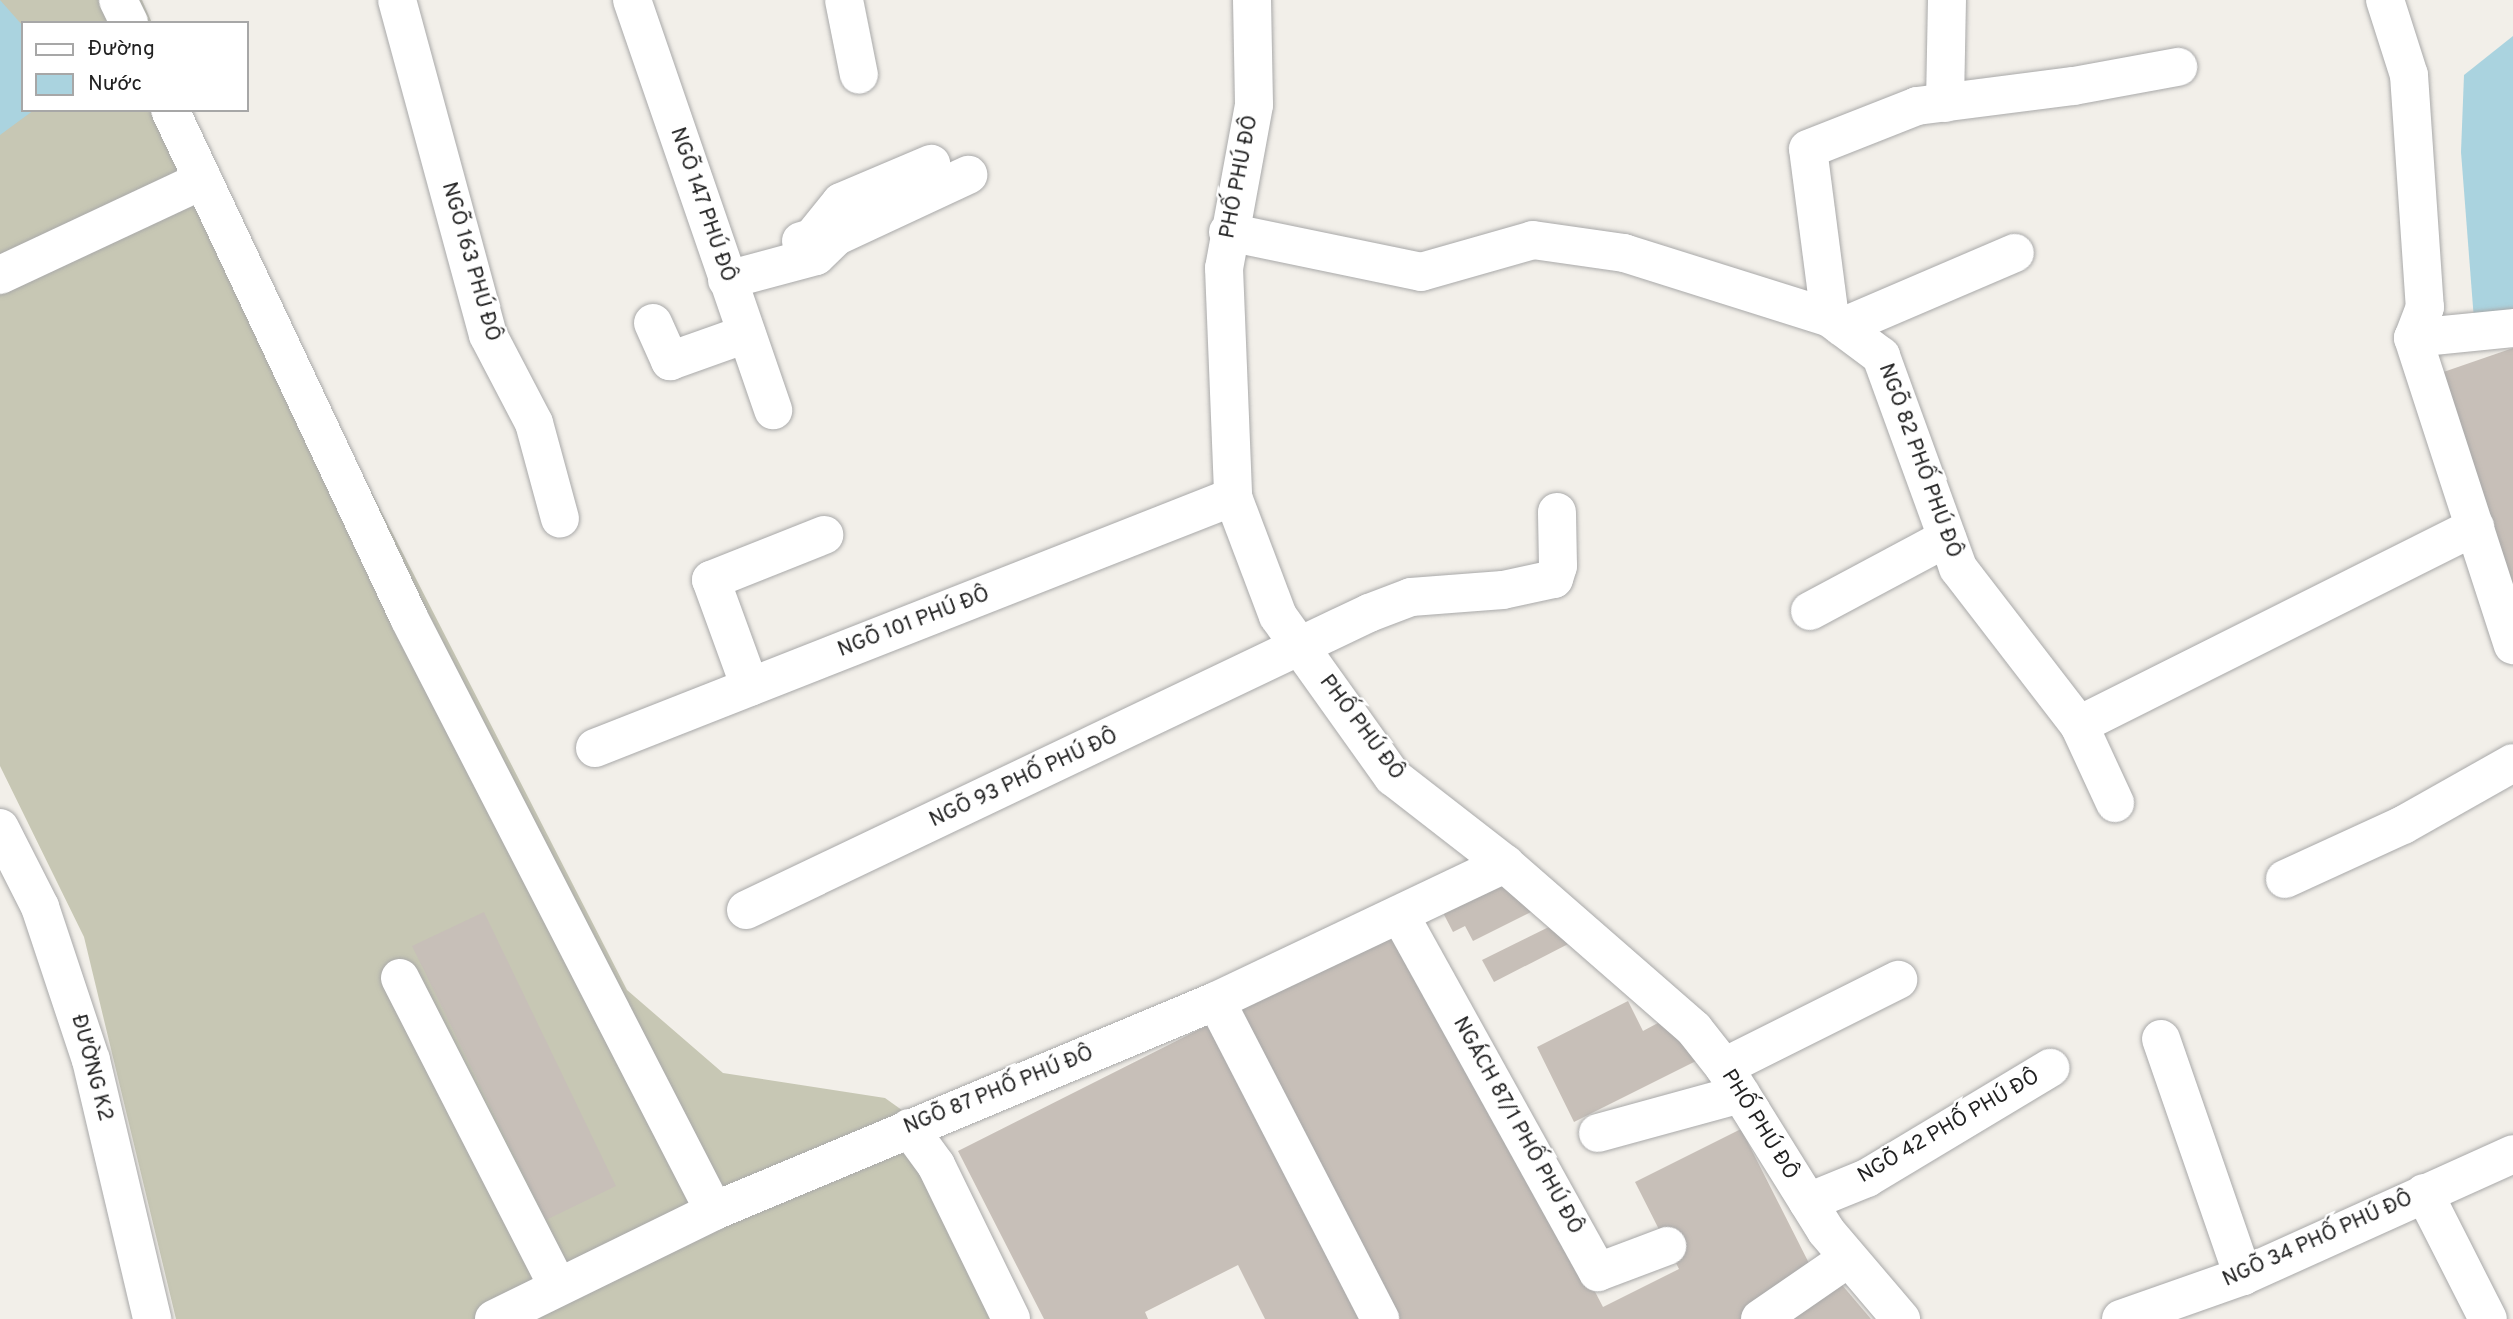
<!DOCTYPE html>
<html>
<head>
<meta charset="utf-8">
<style>
  body { margin:0 }
  #map { position:relative; width:2513px; height:1319px; overflow:hidden; background:#f2efe9; font-family:Overpass,sans-serif }
  div>[style] { position:absolute }
  .construction>* { inset:0; background:#c7c7b4 }
  .water>* { inset:0; background:#aad3df }
  .building>* { inset:0; background:#c7bfb8 }
  .roads { filter:drop-shadow(0 0 2px #a9a9a9) drop-shadow(0 0 2px #a9a9a9) }
  .minor>* { height:38px; margin:-19px; padding:0 19px; transform-origin:19px; border-radius:19px; background:#fff }
  span { translate:-50% -50%; white-space:nowrap; text-align:center; line-height:1.15; -webkit-text-stroke:5px #fff; paint-order:stroke }
  .street-label { font-size:21px; color:#222 }
  .legend { position:absolute; left:21px; top:21px; width:228px; height:91px; box-sizing:border-box; background:#fff; border:2px solid #a7a7a7; margin:0; padding:9px 12px; list-style:none; font-size:21px; color:#222 }
  .legend li { display:flex; align-items:center; gap:14px; height:35px }
  .legend b { width:35px; border:2px solid #a7a7a7 }
</style>
</head>
<body>
<div id="map">
  <div class="construction">
    <div style="clip-path:polygon(0 0,142px 0,152px 23px,23px 23px,23px 110px,190px 110px,272px 298px,627px 990px,723px 1073px,885px 1098px,927px 1128px,1026px 1319px,176px 1319px,84px 937px,0 766px)"></div>
  </div>
  <div class="water">
    <div style="clip-path:polygon(0 0,23px 26px,23px 110px,34px 110px,0 135px)"></div>
    <div style="clip-path:polygon(2513px 36px,2513px 315px,2474px 320px,2461px 152px,2464px 75px)"></div>
  </div>
  <div class="building">
    <div style="clip-path:polygon(2513px 348px,2513px 613px,2429px 377px)"></div>
    <div style="clip-path:polygon(1511px 872px,1531px 912px,1473px 941px,1465px 926px,1453px 932px,1440px 907px)"></div>
    <div style="clip-path:polygon(484px 912px,616px 1186px,546px 1220px,412px 946px)"></div>
    <div style="clip-path:polygon(1563px 920px,1574px 941px,1494px 982px,1482px 960px)"></div>
    <div style="clip-path:polygon(1404px 926px,1603px 1307px,1679px 1269px,1635px 1182px,1741px 1129px,1816px 1277px,1745px 1319px,1382px 1319px,1227px 1016px)"></div>
    <div style="clip-path:polygon(1628px 1001px,1643px 1031px,1669px 1017px,1704px 1057px,1574px 1122px,1537px 1047px)"></div>
    <div style="clip-path:polygon(1224px 1017px,1378px 1319px,1265px 1319px,1238px 1265px,1145px 1312px,1148px 1319px,1044px 1319px,958px 1151px)"></div>
    <div style="clip-path:polygon(1831px 1272px,1871px 1319px,1775px 1319px)"></div>
  </div>
  <div class="roads">
    <div class="minor">
      <div style="left:118px;top:0;width:25px;rotate:64deg"></div>
      <div style="left:397px;top:0;width:347px;rotate:74.8deg"></div>
      <div style="left:488px;top:335px;width:99px;rotate:62.4deg"></div>
      <div style="left:534px;top:423px;width:99px;rotate:74.8deg"></div>
      <div style="left:632px;top:0;width:434px;rotate:71deg"></div>
      <div style="left:844px;top:0;width:76px;rotate:78.7deg"></div>
      <div style="left:1252px;top:0;width:105px;rotate:88.9deg"></div>
      <div style="left:1254px;top:105px;width:166px;rotate:100.4deg"></div>
      <div style="left:1224px;top:268px;width:229px;rotate:87.7deg"></div>
      <div style="left:1233px;top:497px;width:127px;rotate:69.3deg"></div>
      <div style="left:1278px;top:616px;width:198px;rotate:54.5deg"></div>
      <div style="left:1393px;top:777px;width:142px;rotate:37.8deg"></div>
      <div style="left:1505px;top:864px;width:251px;rotate:41.1deg"></div>
      <div style="left:1694px;top:1029px;width:48px;rotate:51.7deg"></div>
      <div style="left:1724px;top:1067px;width:193px;rotate:58.1deg"></div>
      <div style="left:1826px;top:1231px;width:116px;rotate:49.6deg"></div>
      <div style="left:2385px;top:0;width:79px;rotate:72.3deg"></div>
      <div style="left:2409px;top:75px;width:233px;rotate:86.1deg"></div>
      <div style="left:2425px;top:307px;width:33px;rotate:111deg"></div>
      <div style="left:2413px;top:338px;width:323px;rotate:72deg"></div>
      <div style="left:1945px;top:103px;width:103px;rotate:-88.9deg"></div>
      <div style="left:170px;top:110px;width:561px;rotate:64.8deg"></div>
      <div style="left:409px;top:618px;width:667px;rotate:62.78deg"></div>
      <div style="left:1228px;top:232px;width:197px;rotate:11.7deg"></div>
      <div style="left:1421px;top:272px;width:116px;rotate:-15.9deg"></div>
      <div style="left:1533px;top:240px;width:92px;rotate:8.1deg"></div>
      <div style="left:1624px;top:253px;width:216px;rotate:17.5deg"></div>
      <div style="left:1830px;top:318px;width:64px;rotate:36.7deg"></div>
      <div style="left:1881px;top:356px;width:226px;rotate:70deg"></div>
      <div style="left:1958px;top:568px;width:198px;rotate:52.4deg"></div>
      <div style="left:2079px;top:725px;width:86px;rotate:65.2deg"></div>
      <div style="left:801px;top:241px;width:11px;rotate:-15deg"></div>
      <div style="left:812px;top:238px;width:46px;rotate:-51.1deg"></div>
      <div style="left:841px;top:202px;width:98px;rotate:-22.9deg"></div>
      <div style="left:0;top:275px;width:224px;rotate:-25.1deg"></div>
      <div style="left:727px;top:280px;width:92px;rotate:-15.1deg"></div>
      <div style="left:816px;top:256px;width:29px;rotate:-44deg"></div>
      <div style="left:837px;top:236px;width:145px;rotate:-25deg"></div>
      <div style="left:1830px;top:318px;width:170px;rotate:-97.4deg"></div>
      <div style="left:1808px;top:149px;width:117px;rotate:-21.5deg"></div>
      <div style="left:1917px;top:106px;width:158px;rotate:-7.3deg"></div>
      <div style="left:2074px;top:86px;width:106px;rotate:-10.4deg"></div>
      <div style="left:653px;top:323px;width:42px;rotate:65.9deg"></div>
      <div style="left:670px;top:361px;width:81px;rotate:-19.6deg"></div>
      <div style="left:1842px;top:327px;width:188px;rotate:-23.2deg"></div>
      <div style="left:2413px;top:338px;width:100px;rotate:-5.7deg"></div>
      <div style="left:1810px;top:611px;width:155px;rotate:-28.1deg"></div>
      <div style="left:750px;top:687px;width:114px;rotate:-110deg"></div>
      <div style="left:711px;top:580px;width:122px;rotate:-21.7deg"></div>
      <div style="left:2079px;top:725px;width:443px;rotate:-26.6deg"></div>
      <div style="left:595px;top:748px;width:686px;rotate:-21.48deg"></div>
      <div style="left:0;top:828px;width:89px;rotate:63.1deg"></div>
      <div style="left:40px;top:907px;width:161px;rotate:71.6deg"></div>
      <div style="left:91px;top:1060px;width:266px;rotate:76.7deg"></div>
      <div style="left:2285px;top:879px;width:130px;rotate:-24.6deg"></div>
      <div style="left:2403px;top:825px;width:126px;rotate:-29.4deg"></div>
      <div style="left:746px;top:910px;width:690px;rotate:-25.49deg"></div>
      <div style="left:1369px;top:613px;width:45px;rotate:-20.9deg"></div>
      <div style="left:1411px;top:597px;width:92px;rotate:-4.4deg"></div>
      <div style="left:1503px;top:590px;width:52px;rotate:-12.2deg"></div>
      <div style="left:1554px;top:579px;width:14px;rotate:-73deg"></div>
      <div style="left:1558px;top:566px;width:54px;rotate:-91.1deg"></div>
      <div style="left:1401px;top:917px;width:406px;rotate:61deg"></div>
      <div style="left:1598px;top:1272px;width:74px;rotate:-20.6deg"></div>
      <div style="left:400px;top:978px;width:347px;rotate:62.9deg"></div>
      <div style="left:1216px;top:1001px;width:358px;rotate:62.7deg"></div>
      <div style="left:2161px;top:1039px;width:251px;rotate:70.9deg"></div>
      <div style="left:1724px;top:1067px;width:195px;rotate:-26.6deg"></div>
      <div style="left:909px;top:1128px;width:46px;rotate:53.9deg"></div>
      <div style="left:936px;top:1165px;width:171px;rotate:64deg"></div>
      <div style="left:1598px;top:1133px;width:148px;rotate:-15.3deg"></div>
      <div style="left:2424px;top:1193px;width:141px;rotate:63.1deg"></div>
      <div style="left:1808px;top:1202px;width:64px;rotate:-22.1deg"></div>
      <div style="left:1867px;top:1178px;width:214px;rotate:-31deg"></div>
      <div style="left:494px;top:1319px;width:245px;rotate:-26.1deg"></div>
      <div style="left:714px;top:1211px;width:544px;rotate:-22.7deg"></div>
      <div style="left:1216px;top:1001px;width:320px;rotate:-25.4deg"></div>
      <div style="left:1760px;top:1319px;width:106px;rotate:-34.6deg"></div>
      <div style="left:2121px;top:1319px;width:129px;rotate:-19.4deg"></div>
      <div style="left:2243px;top:1276px;width:296px;rotate:-24.3deg"></div>
    </div>
  </div>
  <div class="street-label">
    <span style="left:1240px;top:177px;rotate:-79deg">PHỐ PHÚ ĐÔ</span>
    <span style="left:702px;top:205px;rotate:71deg">NGÕ 147 PHÚ ĐÔ</span>
    <span style="left:470px;top:262px;rotate:74deg">NGÕ 163 PHÚ ĐÔ</span>
    <span style="left:1919px;top:461px;rotate:70deg">NGÕ 82 PHỐ PHÚ ĐÔ</span>
    <span style="left:914px;top:623px;rotate:-21deg">NGÕ 101 PHÚ ĐÔ</span>
    <span style="left:1361px;top:728px;rotate:53deg">PHỐ PHÚ ĐÔ</span>
    <span style="left:1024px;top:779px;rotate:-25deg">NGÕ 93 PHỐ PHÚ ĐÔ</span>
    <span style="left:91px;top:1068px;rotate:75deg">ĐƯỜNG K2</span>
    <span style="left:999px;top:1091px;rotate:-22deg">NGÕ 87 PHỐ PHÚ ĐÔ</span>
    <span style="left:1759px;top:1125px;rotate:58deg">PHỐ PHÚ ĐÔ</span>
    <span style="left:1517px;top:1126px;rotate:61deg">NGÁCH 87/1 PHỐ PHÚ ĐÔ</span>
    <span style="left:1949px;top:1127px;rotate:-30deg">NGÕ 42 PHỐ PHÚ ĐÔ</span>
    <span style="left:2318px;top:1240px;rotate:-24deg">NGÕ 34 PHỐ PHÚ ĐÔ</span>
  </div>
  <ul class="legend">
  <li><b style="height:9px;background:#fff"></b>Đường</li>
  <li><b style="height:19px;background:#aad3df"></b>Nước</li>
  </ul>
</div>
</body>
</html>
